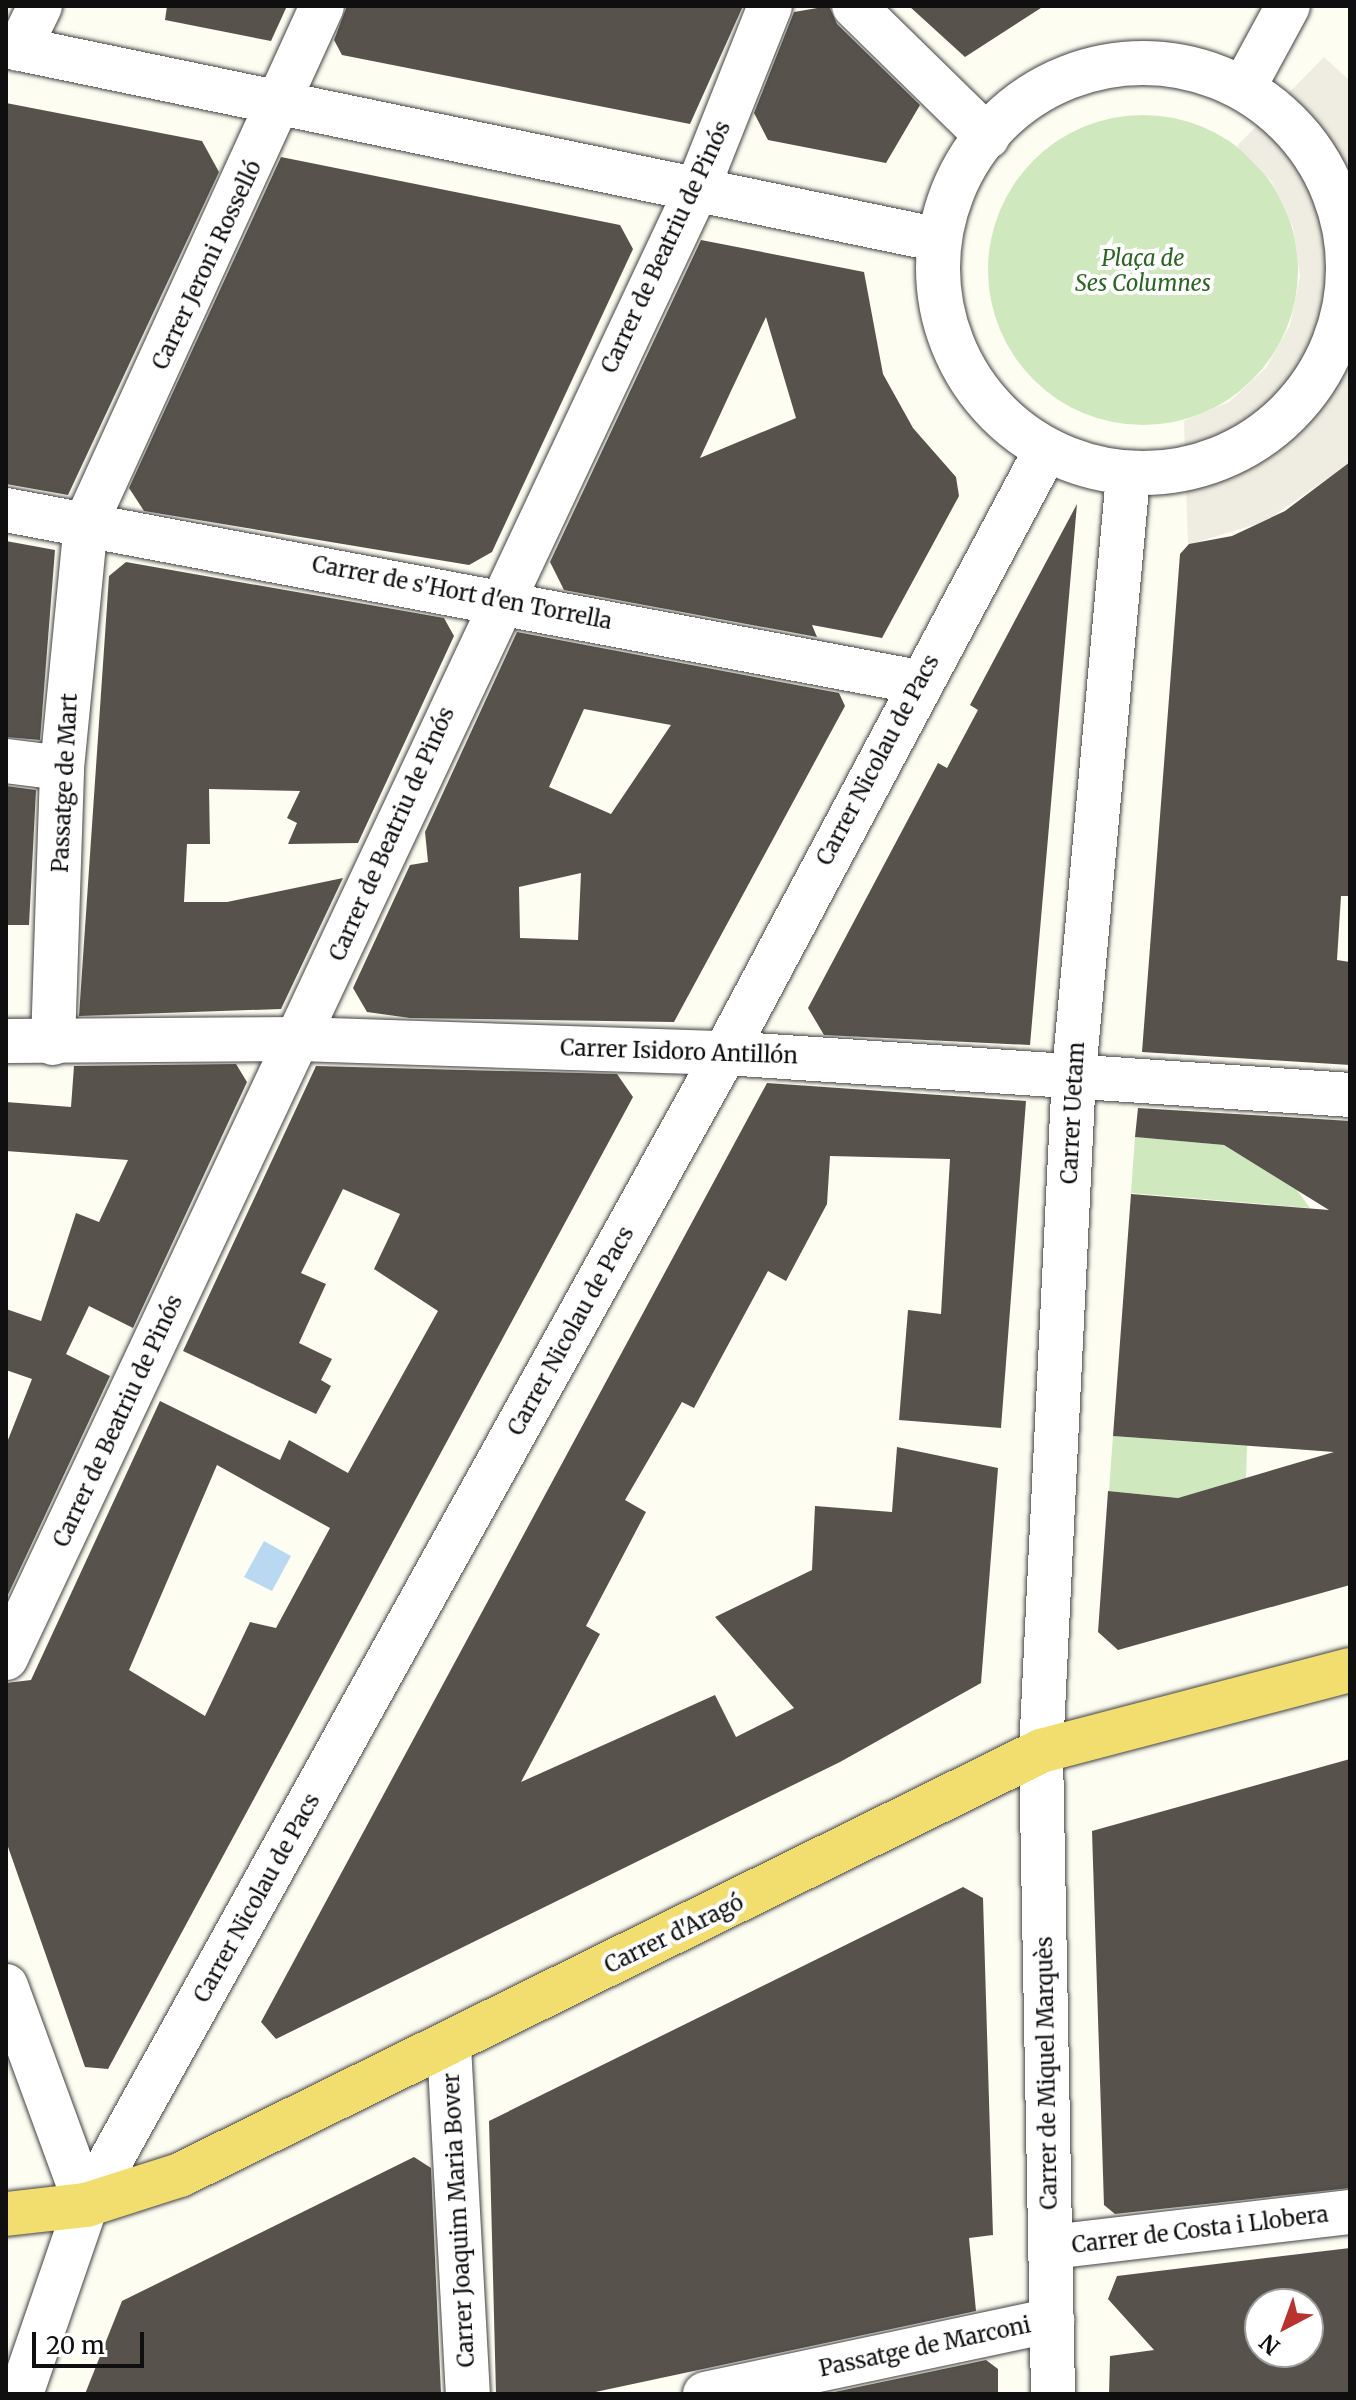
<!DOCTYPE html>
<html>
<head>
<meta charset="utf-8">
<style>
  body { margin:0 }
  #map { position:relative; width:1356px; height:2400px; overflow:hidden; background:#fefdf2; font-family:Merriweather,serif }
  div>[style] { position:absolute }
  .green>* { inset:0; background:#cfe8bd }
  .round { border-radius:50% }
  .plaza>* { inset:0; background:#efede1 }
  .water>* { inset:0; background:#b9d9f3 }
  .building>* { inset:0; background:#58524c }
  .roads { filter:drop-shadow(0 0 2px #424242) drop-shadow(0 0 2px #424242) }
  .minor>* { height:44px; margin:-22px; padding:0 22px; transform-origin:22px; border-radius:22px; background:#fff }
  .minor>.ring { margin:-22px; padding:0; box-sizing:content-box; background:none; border:44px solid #fff; border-radius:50% }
  .major>* { height:44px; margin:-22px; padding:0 22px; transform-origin:22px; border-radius:22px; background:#f2dd6f }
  span { translate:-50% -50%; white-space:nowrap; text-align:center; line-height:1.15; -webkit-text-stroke:8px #fff; paint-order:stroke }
  .street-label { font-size:22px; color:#0f0f0f }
  .park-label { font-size:22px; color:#2a6522; font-style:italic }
  .frame { position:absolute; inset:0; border:8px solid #0f0f0f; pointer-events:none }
  .north { position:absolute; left:1244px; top:2288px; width:80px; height:80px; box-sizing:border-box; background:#fff; border:2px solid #9f9f9f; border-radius:50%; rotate:221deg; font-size:22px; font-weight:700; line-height:32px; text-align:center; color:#0f0f0f }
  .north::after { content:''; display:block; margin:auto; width:28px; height:36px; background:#ba322d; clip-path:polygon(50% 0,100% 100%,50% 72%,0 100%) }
  .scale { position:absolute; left:32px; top:2332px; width:112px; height:36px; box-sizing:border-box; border:4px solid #0f0f0f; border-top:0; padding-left:10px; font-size:24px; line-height:28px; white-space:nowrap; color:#0f0f0f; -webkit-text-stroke:6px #fff; paint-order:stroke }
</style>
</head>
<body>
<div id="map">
  <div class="green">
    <div class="round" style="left:988px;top:115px;width:310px;height:310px"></div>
    <div style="clip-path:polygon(1135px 1137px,1224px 1145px,1296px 1189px,1310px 1208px,1131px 1193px)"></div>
    <div style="clip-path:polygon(1113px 1436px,1247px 1446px,1246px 1478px,1178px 1498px,1109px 1491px)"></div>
  </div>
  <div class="plaza">
    <div style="clip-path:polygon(1324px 57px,1350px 81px,1350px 463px,1266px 521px,1188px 545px,1184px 421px,1229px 402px,1266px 368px,1290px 325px,1300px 276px,1293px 227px,1272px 182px,1237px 146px)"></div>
  </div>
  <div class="water">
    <div style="clip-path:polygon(264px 1541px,291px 1556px,272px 1591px,244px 1577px)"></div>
  </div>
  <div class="building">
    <div style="clip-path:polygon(167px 6px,287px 6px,271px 41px,165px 20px)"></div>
    <div style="clip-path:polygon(347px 6px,743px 6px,690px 124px,342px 55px,334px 40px)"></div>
    <div style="clip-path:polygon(829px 6px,837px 24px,920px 105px,886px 163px,768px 140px,754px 113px,794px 12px)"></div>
    <div style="clip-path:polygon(909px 6px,1044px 6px,965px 57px)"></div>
    <div style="clip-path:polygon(6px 103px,202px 141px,219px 172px,68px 495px,6px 484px)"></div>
    <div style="clip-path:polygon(281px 157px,620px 225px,633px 249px,492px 552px,469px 565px,144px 511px,129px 488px)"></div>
    <div style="clip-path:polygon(evenodd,701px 240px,864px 272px,883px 374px,913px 428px,956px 477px,959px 496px,882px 638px,812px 625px,817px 637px,564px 590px,550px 562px,701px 240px,766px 317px,796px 418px,700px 458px,731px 391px,766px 317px)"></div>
    <div style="clip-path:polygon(1350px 462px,1350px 896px,1341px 896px,1337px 960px,1350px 962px,1350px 1065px,1142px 1052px,1180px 554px,1189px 544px,1232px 536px,1285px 511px)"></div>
    <div style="clip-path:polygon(1077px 504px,1030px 1045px,824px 1035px,808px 1008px,938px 763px,947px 768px,978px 710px,970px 705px)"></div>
    <div style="clip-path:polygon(6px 541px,55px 550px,40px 740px,6px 737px)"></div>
    <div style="clip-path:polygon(126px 562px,444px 618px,454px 636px,358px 843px,288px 844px,297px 823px,287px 818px,300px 791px,209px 789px,210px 844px,187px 844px,184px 902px,227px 902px,343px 878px,281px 1009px,79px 1016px,109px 576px)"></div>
    <div style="clip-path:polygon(evenodd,517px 632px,839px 693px,845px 706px,674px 1022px,410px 1018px,367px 1012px,353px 988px,410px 865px,428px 862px,425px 832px,517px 632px,584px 709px,671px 725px,611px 814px,549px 787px,584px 709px,517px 632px,581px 873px,578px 940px,520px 938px,519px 887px,581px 873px)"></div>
    <div style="clip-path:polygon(6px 786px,36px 790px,29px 925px,6px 925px)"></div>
    <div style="clip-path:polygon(236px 1064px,247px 1082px,133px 1328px,89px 1306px,66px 1354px,110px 1376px,6px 1599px,6px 1445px,32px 1379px,6px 1370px,6px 1309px,41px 1321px,76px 1213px,99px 1222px,128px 1160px,6px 1151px,6px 1102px,71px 1107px,74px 1066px)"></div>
    <div style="clip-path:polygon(evenodd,316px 1066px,617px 1074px,633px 1097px,108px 2069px,85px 2067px,6px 1841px,6px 1683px,31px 1680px,160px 1401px,280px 1460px,289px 1440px,348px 1473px,438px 1311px,374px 1269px,400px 1214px,343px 1189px,301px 1273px,326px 1284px,299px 1343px,332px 1359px,321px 1380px,331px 1386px,316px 1414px,183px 1351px,316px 1066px,217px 1465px,330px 1528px,276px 1628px,250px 1622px,205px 1716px,129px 1670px,217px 1465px)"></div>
    <div style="clip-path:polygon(767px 1083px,1026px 1101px,1001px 1428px,899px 1420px,908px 1310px,941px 1314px,950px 1159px,830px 1156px,827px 1204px,786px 1281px,768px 1271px,694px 1408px,682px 1402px,625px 1500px,646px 1512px,586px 1626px,600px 1634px,521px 1782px,715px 1695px,736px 1737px,794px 1708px,715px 1617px,812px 1570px,815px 1506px,892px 1512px,897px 1447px,998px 1468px,981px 1683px,840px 1762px,276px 2039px,261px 2022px)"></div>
    <div style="clip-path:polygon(1138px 1108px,1350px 1121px,1350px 1585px,1118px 1650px,1098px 1632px,1108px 1491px,1178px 1498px,1334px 1452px,1113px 1436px,1131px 1194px,1329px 1210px,1224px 1145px,1135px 1137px)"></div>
    <div style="clip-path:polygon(1350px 1759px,1350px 2188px,1115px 2214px,1104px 2205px,1092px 1831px)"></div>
    <div style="clip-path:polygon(963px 1887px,983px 1898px,993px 2235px,969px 2238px,976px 2311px,586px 2394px,496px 2394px,489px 2121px)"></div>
    <div style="clip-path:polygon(414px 2157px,431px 2168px,441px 2394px,85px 2394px,122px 2301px)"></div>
    <div style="clip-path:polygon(evenodd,1350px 2248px,1350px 2394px,1109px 2394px,1110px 2356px,1154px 2350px,1108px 2299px,1117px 2276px,1350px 2248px,1260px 2304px,1308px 2304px,1308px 2352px,1260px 2352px,1260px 2304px)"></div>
    <div style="clip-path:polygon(986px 2360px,998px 2369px,998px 2394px,825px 2394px)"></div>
  </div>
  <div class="roads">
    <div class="minor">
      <div style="left:854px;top:6px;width:187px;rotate:44.4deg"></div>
      <div style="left:6px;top:46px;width:949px;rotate:11.74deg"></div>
      <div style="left:19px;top:49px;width:48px;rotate:-64deg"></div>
      <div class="ring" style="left:938px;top:63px;width:366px;height:366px"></div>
      <div style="left:1244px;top:87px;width:92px;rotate:-61.5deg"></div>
      <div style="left:6px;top:510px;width:928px;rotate:10.68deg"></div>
      <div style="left:6px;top:761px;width:56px;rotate:7.1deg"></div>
      <div style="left:6px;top:1041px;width:293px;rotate:-0.4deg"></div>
      <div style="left:299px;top:1039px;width:426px;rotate:1.9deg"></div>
      <div style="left:725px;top:1053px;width:626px;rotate:3.84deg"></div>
      <div style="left:53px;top:1043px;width:275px;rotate:-88.1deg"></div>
      <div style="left:62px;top:768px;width:246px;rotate:-84.4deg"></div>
      <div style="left:86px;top:523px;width:568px;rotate:-65.46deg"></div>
      <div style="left:6px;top:1658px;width:1626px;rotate:-64.81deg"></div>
      <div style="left:698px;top:187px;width:195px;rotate:-68.3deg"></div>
      <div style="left:6px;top:1986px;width:233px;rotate:69.9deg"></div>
      <div style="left:449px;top:2046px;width:349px;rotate:86.9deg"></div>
      <div style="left:1051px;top:2247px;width:301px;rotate:-6.7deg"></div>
      <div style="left:21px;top:2394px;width:200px;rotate:-71deg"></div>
      <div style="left:86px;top:2205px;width:1317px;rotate:-60.98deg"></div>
      <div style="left:725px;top:1053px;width:681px;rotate:-61.97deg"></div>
      <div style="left:705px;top:2394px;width:355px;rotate:-12deg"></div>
      <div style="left:1053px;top:2394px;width:643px;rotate:-91.07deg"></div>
      <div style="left:1041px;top:1751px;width:679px;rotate:-87.21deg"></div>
      <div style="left:1074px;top:1073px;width:599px;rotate:-84.83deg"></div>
    </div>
    <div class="major">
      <div style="left:6px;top:2214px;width:81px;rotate:-6.4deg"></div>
      <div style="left:86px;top:2205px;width:99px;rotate:-17.7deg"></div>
      <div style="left:180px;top:2175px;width:960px;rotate:-26.22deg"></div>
      <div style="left:1041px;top:1751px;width:319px;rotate:-14.7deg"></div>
    </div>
  </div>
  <div class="street-label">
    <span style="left:666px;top:247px;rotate:-65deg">Carrer de Beatriu de Pinós</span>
    <span style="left:207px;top:265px;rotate:-65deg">Carrer Jeroni Rosselló</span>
    <span style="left:462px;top:593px;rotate:11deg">Carrer de s'Hort d'en Torrella</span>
    <span style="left:878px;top:760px;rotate:-62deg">Carrer Nicolau de Pacs</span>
    <span style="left:65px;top:783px;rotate:-87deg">Passatge de Mart</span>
    <span style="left:392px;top:834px;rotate:-66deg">Carrer de Beatriu de Pinós</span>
    <span style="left:679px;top:1052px;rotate:2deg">Carrer Isidoro Antillón</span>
    <span style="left:1073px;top:1113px;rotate:-87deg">Carrer Uetam</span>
    <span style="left:571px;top:1331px;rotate:-61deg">Carrer Nicolau de Pacs</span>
    <span style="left:118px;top:1421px;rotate:-65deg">Carrer de Beatriu de Pinós</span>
    <span style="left:257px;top:1898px;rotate:-61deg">Carrer Nicolau de Pacs</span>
    <span style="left:674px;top:1934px;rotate:-26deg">Carrer d'Aragó</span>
    <span style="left:1047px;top:2073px;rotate:-91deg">Carrer de Miquel Marquès</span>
    <span style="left:459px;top:2220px;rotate:-93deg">Carrer Joaquim Maria Bover</span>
    <span style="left:1200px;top:2230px;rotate:-7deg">Carrer de Costa i Llobera</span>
    <span style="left:925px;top:2347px;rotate:-12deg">Passatge de Marconi</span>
  </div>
  <div class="park-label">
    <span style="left:1143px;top:271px">Plaça de<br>Ses Columnes</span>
  </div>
  <div class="frame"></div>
  <div class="north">N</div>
  <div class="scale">20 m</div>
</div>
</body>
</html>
